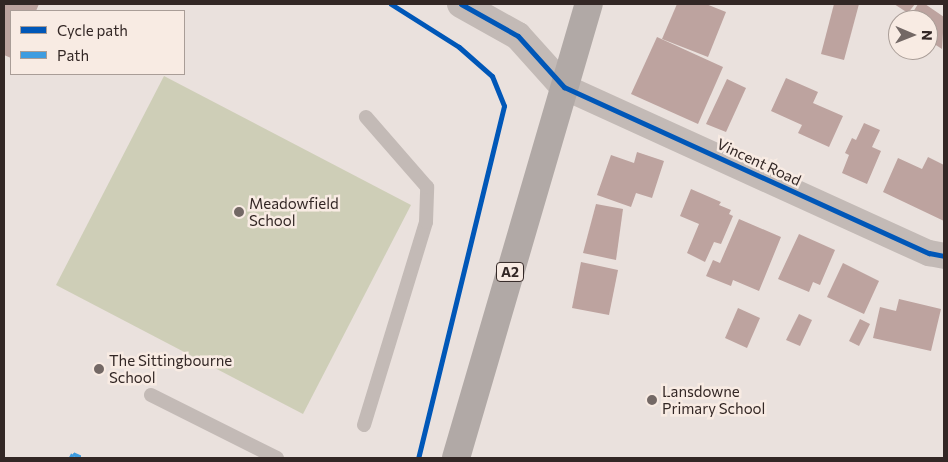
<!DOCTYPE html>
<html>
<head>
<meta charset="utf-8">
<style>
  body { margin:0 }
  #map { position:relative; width:948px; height:462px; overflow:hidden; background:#eae1dd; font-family:Commissioner,sans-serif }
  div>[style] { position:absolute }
  .green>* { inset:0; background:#ceceb7 }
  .building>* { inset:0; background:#bda39f }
  .service>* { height:14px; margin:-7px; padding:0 7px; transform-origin:7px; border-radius:7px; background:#c3bab6 }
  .minor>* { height:26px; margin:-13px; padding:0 13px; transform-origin:13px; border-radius:13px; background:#c3bab6 }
  .tertiary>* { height:28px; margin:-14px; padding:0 14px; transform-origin:14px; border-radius:14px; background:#c3bab6 }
  .primary>* { height:28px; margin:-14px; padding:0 14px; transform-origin:14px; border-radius:14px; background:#b1a9a6 }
  .quiet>* { height:4px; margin-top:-2px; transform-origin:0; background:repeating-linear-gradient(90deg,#3e9ce0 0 8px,transparent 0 12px) }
  .cycleway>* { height:5px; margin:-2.5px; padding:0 2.5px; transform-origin:2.5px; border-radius:2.5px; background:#0057b8 }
  .dots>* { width:14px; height:14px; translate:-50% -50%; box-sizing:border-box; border:2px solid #f8ebe3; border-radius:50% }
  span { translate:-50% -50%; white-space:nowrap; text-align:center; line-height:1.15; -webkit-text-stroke:5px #f8ebe3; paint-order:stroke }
  .shield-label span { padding:1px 4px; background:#f8ebe3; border:1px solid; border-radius:4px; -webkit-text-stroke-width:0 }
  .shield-label { font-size:14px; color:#332725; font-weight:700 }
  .street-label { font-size:15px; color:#332725 }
  .poi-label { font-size:15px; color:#332725 }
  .left { translate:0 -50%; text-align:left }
  .frame { position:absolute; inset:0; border:5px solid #332725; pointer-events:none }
  .legend { position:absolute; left:10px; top:10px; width:175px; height:65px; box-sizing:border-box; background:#f8ebe3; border:1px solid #a99d97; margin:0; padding:6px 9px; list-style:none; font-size:15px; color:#332725 }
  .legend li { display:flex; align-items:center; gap:10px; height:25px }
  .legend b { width:25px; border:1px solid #a99d97 }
  .north { position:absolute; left:888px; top:10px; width:50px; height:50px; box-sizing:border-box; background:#f8ebe3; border:1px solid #a99d97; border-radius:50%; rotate:91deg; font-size:14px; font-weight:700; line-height:20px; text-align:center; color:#332725 }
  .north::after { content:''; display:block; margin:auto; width:18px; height:22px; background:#736865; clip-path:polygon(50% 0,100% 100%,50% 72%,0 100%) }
</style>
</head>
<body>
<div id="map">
  <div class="green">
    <div style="clip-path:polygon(164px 76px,411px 205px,303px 414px,56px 285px)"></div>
  </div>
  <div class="building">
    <div style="clip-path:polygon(4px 4px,39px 4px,36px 11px,11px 11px,11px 58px,4px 55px)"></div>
    <div style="clip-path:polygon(677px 4px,706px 4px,726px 12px,708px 57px,662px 39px)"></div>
    <div style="clip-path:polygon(834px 4px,859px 4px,844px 60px,821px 54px)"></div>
    <div style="clip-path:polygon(894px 4px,915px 4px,908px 13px)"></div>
    <div style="clip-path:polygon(918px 4px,925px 4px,944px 17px,942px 49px,928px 40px,928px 20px,908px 20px)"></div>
    <div style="clip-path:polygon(657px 37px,723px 67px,698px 124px,631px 94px)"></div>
    <div style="clip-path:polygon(786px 78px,818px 92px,813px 103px,843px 116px,829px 147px,798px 133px,802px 125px,771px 111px)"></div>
    <div style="clip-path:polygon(727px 79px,746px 88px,726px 132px,706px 124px)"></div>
    <div style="clip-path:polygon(864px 123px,880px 130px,872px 147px,881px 151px,867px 184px,842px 173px,849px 155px,845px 153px,852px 138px,856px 140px)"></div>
    <div style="clip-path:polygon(637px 152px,664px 161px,652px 198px,636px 193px,631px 207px,597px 195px,611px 155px,634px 163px)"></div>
    <div style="clip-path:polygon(928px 157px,944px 165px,944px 221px,883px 192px,898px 158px,922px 169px)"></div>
    <div style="clip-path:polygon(691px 189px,721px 202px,719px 205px,731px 210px,729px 214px,733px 216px,721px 244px,714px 242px,705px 262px,687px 253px,699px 224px,680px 216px)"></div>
    <div style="clip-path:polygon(596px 204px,623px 209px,616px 260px,583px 253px)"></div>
    <div style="clip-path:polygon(739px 219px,781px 237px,759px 291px,733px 280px,731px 286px,706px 276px,713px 260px,720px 263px)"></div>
    <div style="clip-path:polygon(799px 234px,835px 250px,820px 285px,813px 282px,809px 292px,778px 279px)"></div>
    <div style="clip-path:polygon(581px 262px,618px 270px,609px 315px,572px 308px)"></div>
    <div style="clip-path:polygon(843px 263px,879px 281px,864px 314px,827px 297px)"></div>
    <div style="clip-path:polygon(899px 299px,941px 309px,931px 351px,873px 338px,880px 307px,896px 311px)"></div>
    <div style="clip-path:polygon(738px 308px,760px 318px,747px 348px,725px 338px)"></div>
    <div style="clip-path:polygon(799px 314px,812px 320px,800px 346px,786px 340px)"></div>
    <div style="clip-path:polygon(860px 319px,870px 324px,859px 346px,849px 341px)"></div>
  </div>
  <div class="service">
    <div style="left:151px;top:395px;width:141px;rotate:26.6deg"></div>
    <div style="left:364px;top:425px;width:212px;rotate:-73deg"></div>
    <div style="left:426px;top:222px;width:35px;rotate:-88deg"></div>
    <div style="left:427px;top:187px;width:93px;rotate:-131.1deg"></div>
  </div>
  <div class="minor">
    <div style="left:564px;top:87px;width:401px;rotate:24.5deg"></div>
    <div style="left:929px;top:253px;width:15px;rotate:11deg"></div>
  </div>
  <div class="tertiary">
    <div style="left:461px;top:4px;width:65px;rotate:29.3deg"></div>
    <div style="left:518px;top:36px;width:69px;rotate:48deg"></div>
  </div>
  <div class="primary">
    <div style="left:456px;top:458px;width:473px;rotate:-73.7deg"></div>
  </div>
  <div class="quiet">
    <div style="left:71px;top:458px;width:4px;rotate:-63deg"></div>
    <div style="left:73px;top:454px;width:10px;rotate:24deg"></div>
  </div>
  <div class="cycleway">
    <div style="left:391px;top:4px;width:80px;rotate:32.3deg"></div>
    <div style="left:459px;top:47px;width:44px;rotate:41.3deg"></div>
    <div style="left:492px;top:76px;width:32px;rotate:68deg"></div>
    <div style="left:504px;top:106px;width:362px;rotate:103.7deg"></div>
    <div style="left:461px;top:4px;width:65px;rotate:29.3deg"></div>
    <div style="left:518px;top:36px;width:69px;rotate:48deg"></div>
    <div style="left:564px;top:87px;width:401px;rotate:24.5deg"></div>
    <div style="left:929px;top:253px;width:15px;rotate:11deg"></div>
  </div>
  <div class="dots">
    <div style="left:239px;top:212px;background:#736865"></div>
    <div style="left:99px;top:369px;background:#736865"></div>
    <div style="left:652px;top:400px;background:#736865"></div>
  </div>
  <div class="shield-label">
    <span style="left:510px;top:272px">A2</span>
  </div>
  <div class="street-label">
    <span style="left:759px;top:162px;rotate:25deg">Vincent Road</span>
  </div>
  <div class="poi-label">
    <span class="left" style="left:249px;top:212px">Meadowfield<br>School</span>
    <span class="left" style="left:109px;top:369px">The Sittingbourne<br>School</span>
    <span class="left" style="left:662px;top:400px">Lansdowne<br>Primary School</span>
  </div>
  <div class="frame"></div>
  <ul class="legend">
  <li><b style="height:6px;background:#0057b8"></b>Cycle path</li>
  <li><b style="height:6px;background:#3e9ce0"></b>Path</li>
  </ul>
  <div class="north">N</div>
</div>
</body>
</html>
